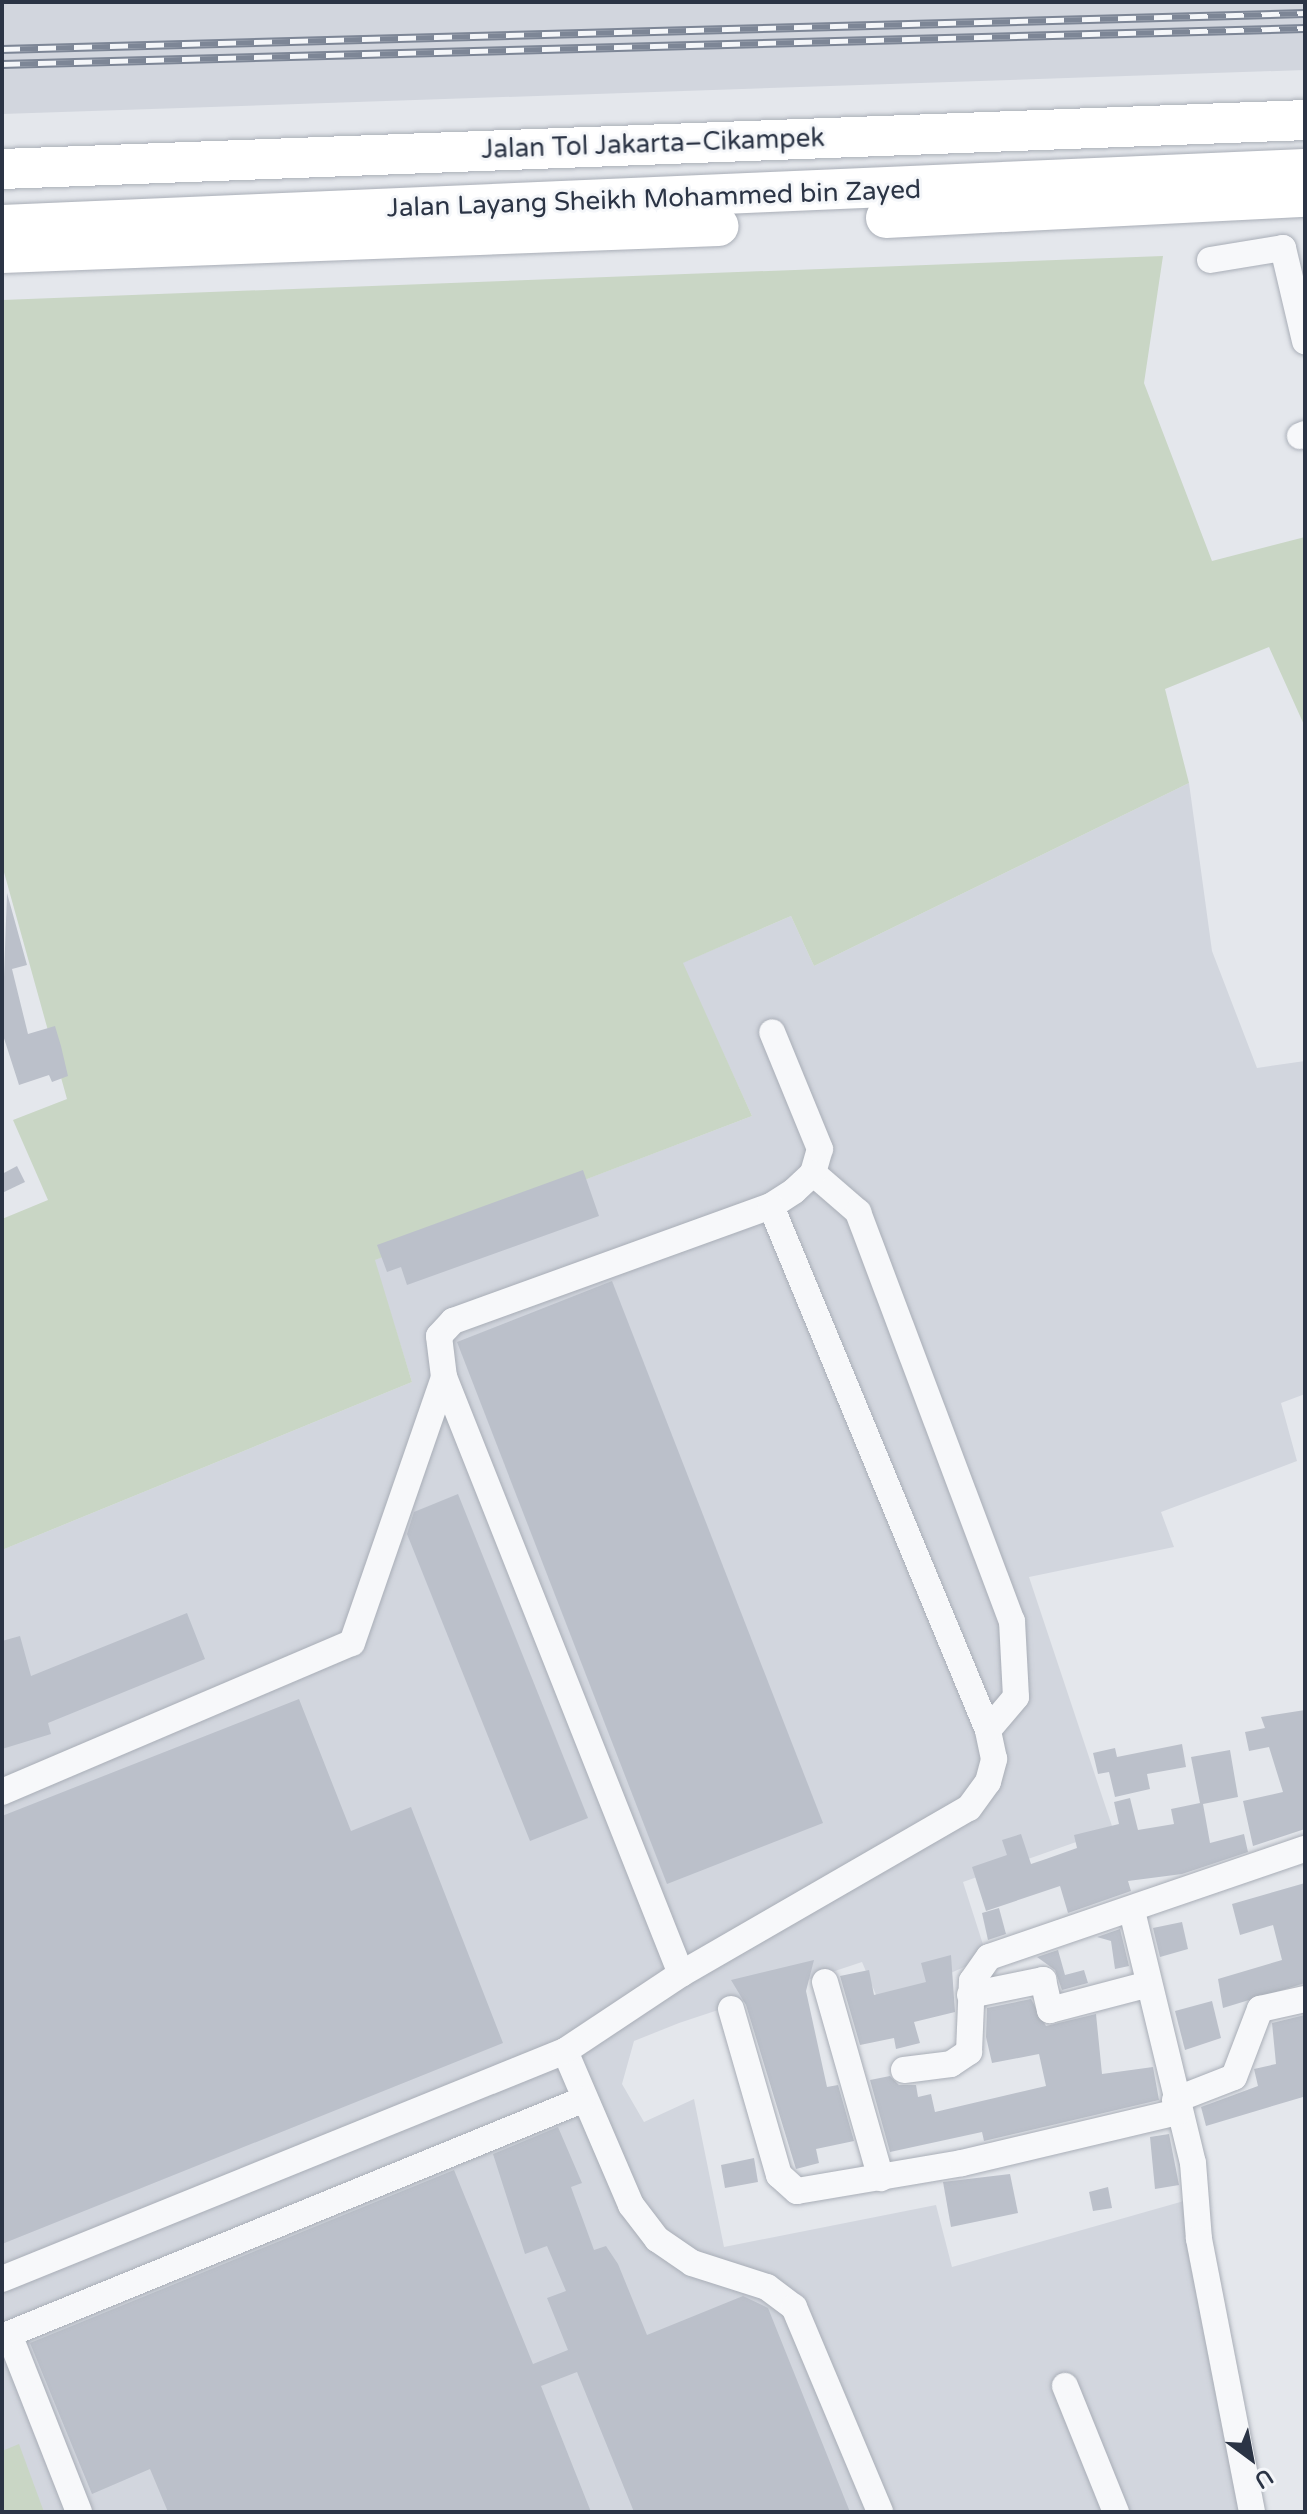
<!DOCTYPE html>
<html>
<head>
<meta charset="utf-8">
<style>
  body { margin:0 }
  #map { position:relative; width:1307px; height:2514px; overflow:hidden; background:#e4e7ec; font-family:"Varela Round",sans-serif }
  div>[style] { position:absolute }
  .built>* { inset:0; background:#d2d6de }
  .green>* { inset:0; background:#c9d6c5 }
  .building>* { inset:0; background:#bbc0ca }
  .roads { filter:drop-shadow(0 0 2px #a9aeb7) drop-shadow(0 0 2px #a9aeb7) }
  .minor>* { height:26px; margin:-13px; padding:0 13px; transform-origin:13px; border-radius:13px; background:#f7f8fa }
  .highway>* { height:40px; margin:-20px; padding:0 20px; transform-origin:20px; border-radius:20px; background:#fff }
  .rail>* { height:9px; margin-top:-4.5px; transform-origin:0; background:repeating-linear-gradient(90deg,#f4f6f9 0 18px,#7d8696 0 36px); box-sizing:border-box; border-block:2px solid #7d8696 }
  span { translate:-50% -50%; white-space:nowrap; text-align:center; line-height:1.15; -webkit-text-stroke:6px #f4f6f9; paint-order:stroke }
  .street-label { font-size:26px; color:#2b3445 }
  .frame { position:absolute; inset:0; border:4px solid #2b3445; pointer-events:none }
  .north { position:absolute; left:1211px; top:2418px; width:80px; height:80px; -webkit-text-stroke:6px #f4f6f9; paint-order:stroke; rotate:148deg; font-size:22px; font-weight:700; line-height:32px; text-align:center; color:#2b3445 }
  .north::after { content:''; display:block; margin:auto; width:28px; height:36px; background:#2b3445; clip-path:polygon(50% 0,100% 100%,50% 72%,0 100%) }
</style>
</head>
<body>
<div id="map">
  <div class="built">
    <div style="clip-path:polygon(2px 2px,1305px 2px,1305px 70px,2px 114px)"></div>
    <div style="clip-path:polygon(1189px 783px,1212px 951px,1257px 1068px,1305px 1061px,1305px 1394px,1281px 1403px,1297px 1461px,1161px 1512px,1174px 1547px,1029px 1577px,1113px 1829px,963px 1882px,987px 1957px,880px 2004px,862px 1962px,679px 2023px,634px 2041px,622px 2084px,644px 2122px,694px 2099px,724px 2247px,936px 2205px,952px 2267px,1191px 2199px,1244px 2512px,2px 2512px,2px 1550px,412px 1382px,374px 1260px,752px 1116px,682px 963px,791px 916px,814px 966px)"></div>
  </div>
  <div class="green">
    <div style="clip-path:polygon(1163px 256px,1144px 383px,1212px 561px,1305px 537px,1305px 727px,1269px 647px,1165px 689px,1189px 783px,814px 966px,791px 916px,683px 963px,752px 1116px,375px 1260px,412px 1382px,2px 1550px,2px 1219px,48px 1200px,13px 1120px,67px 1099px,2px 865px,2px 300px)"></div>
    <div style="clip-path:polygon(19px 2444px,44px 2512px,2px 2512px,2px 2451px)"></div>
  </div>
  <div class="building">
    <div style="clip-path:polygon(7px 893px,27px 965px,12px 969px,28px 1034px,55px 1026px,61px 1046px,68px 1076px,52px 1082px,49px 1075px,19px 1085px,2px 1032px)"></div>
    <div style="clip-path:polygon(17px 1166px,25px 1182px,2px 1193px,2px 1174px)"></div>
    <div style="clip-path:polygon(583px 1170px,599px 1216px,407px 1285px,401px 1267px,387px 1272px,377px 1245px)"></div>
    <div style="clip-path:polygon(612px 1281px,823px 1823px,667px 1884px,457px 1342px)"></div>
    <div style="clip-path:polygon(458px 1494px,588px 1818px,530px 1841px,407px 1534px,414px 1512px)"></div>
    <div style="clip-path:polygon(187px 1613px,205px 1659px,48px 1723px,51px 1734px,2px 1749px,2px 1641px,20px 1636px,31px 1676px)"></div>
    <div style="clip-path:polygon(299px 1699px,351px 1831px,411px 1807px,503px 2043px,2px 2244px,2px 1816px)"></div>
    <div style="clip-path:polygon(1305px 1710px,1305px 1829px,1253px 1846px,1243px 1801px,1283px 1792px,1269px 1747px,1249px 1751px,1245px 1732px,1265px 1728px,1261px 1717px)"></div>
    <div style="clip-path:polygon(1182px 1744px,1186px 1767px,1147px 1774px,1150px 1789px,1115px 1797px,1109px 1772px,1098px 1774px,1093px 1753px,1115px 1748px,1117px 1757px)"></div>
    <div style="clip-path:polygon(1230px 1750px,1238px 1797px,1203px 1804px,1210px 1843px,1244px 1834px,1248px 1852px,1182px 1874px,1128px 1881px,1131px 1891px,1068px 1913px,1060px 1886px,986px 1911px,972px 1867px,1007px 1855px,1002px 1840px,1021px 1834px,1031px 1864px,1046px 1859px,1077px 1848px,1074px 1835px,1119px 1824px,1114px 1802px,1130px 1798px,1138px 1830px,1174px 1824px,1171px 1809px,1200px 1803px,1191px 1757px)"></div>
    <div style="clip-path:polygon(1305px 1883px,1305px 1983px,1223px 2008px,1218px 1979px,1282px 1960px,1273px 1925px,1240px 1935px,1232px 1904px)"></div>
    <div style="clip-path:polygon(999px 1908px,1006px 1934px,988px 1940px,982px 1913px)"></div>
    <div style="clip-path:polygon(1182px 1922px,1188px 1949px,1160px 1957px,1153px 1928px)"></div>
    <div style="clip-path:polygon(1120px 1929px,1129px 1966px,1115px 1969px,1111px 1941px,1097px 1937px)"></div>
    <div style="clip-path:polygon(1058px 1950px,1065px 1975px,1084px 1970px,1088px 1983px,1062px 1990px,1055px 1970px,1037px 1957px)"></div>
    <div style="clip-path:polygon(951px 1955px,955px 2012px,914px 2022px,920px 2043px,896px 2049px,894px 2038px,860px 2045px,840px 1976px,869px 1970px,874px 1995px,926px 1982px,921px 1963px)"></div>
    <div style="clip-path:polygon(814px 1960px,806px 1991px,827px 2087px,838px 2085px,854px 2141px,816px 2149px,819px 2163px,796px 2169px,746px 2005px,731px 1980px)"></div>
    <div style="clip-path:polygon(1031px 1999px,1046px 2026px,1096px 2014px,1102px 2074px,1153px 2067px,1159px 2100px,984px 2141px,982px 2132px,890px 2152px,870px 2080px,890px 2076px,899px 2085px,916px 2085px,918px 2097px,931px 2094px,935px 2112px,1046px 2086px,1039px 2054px,992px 2063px,986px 2037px,987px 2008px)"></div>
    <div style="clip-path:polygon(1212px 2001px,1221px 2038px,1185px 2050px,1175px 2011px)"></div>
    <div style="clip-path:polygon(1305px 2015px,1303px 2097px,1206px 2126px,1201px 2107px,1258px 2086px,1254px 2069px,1276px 2064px,1272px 2023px)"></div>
    <div style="clip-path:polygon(558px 2127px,582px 2183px,571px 2187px,594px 2250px,606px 2246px,618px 2264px,647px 2335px,743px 2296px,768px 2308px,850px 2512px,634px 2512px,577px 2372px,541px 2386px,591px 2512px,168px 2512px,150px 2469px,92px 2494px,30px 2343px,454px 2170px,533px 2364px,568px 2350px,547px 2298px,566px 2291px,547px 2246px,525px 2254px,493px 2154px)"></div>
    <div style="clip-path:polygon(1169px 2134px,1179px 2185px,1155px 2189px,1150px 2137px)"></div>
    <div style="clip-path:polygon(754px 2158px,758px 2182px,725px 2188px,721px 2165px)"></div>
    <div style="clip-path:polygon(1010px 2174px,1018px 2213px,951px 2227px,943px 2182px)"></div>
    <div style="clip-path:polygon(1108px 2187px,1112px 2208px,1093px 2211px,1089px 2192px)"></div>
  </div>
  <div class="roads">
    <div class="minor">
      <div style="left:1210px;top:260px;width:74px;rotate:-9.3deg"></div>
      <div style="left:1283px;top:248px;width:96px;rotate:76.7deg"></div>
      <div style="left:1300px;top:436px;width:5px;rotate:-22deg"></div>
      <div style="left:813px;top:1173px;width:60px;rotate:40.9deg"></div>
      <div style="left:858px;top:1212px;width:437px;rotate:69.4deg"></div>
      <div style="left:1012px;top:1621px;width:76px;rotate:87deg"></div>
      <div style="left:1016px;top:1697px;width:43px;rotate:130.3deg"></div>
      <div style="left:2px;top:1792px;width:380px;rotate:-23.1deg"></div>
      <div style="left:352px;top:1643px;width:281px;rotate:-70.9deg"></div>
      <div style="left:1132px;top:1911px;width:259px;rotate:76.4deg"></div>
      <div style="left:1193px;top:2163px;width:76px;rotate:85.5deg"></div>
      <div style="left:1199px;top:2239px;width:278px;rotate:79deg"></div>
      <div style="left:681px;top:1974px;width:642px;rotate:-111.65deg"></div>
      <div style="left:444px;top:1377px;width:41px;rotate:-97deg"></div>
      <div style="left:439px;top:1336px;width:21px;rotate:-47deg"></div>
      <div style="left:453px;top:1321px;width:338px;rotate:-19.9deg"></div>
      <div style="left:771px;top:1206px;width:27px;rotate:-33deg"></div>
      <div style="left:794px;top:1191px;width:26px;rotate:-43deg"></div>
      <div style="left:813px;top:1173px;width:25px;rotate:-74deg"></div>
      <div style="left:820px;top:1149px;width:126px;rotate:-112.3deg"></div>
      <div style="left:825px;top:1982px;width:204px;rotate:74.1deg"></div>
      <div style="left:970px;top:1995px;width:75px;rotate:-11.6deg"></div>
      <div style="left:1043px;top:1980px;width:31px;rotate:77deg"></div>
      <div style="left:1050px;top:2010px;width:102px;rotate:-14.7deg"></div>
      <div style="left:731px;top:2009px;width:173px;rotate:73.9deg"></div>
      <div style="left:779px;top:2175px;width:24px;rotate:42deg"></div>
      <div style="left:797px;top:2191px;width:167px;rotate:-9.6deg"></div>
      <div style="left:962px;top:2163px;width:222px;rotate:-13.3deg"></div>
      <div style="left:565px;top:2051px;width:168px;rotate:66.8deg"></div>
      <div style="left:631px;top:2205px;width:43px;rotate:52.6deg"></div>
      <div style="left:657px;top:2239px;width:42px;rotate:34.4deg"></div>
      <div style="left:692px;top:2263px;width:79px;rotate:17.7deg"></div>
      <div style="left:767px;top:2287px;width:34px;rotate:37deg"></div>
      <div style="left:794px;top:2307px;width:222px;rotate:67.2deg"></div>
      <div style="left:904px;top:2070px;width:47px;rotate:-7.3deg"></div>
      <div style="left:951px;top:2064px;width:22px;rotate:-34deg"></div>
      <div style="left:969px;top:2052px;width:71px;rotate:-87.6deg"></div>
      <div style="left:972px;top:1981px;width:29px;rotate:-55deg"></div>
      <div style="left:989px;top:1957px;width:334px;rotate:-18.9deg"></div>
      <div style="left:1175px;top:2100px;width:63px;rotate:-21.3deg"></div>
      <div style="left:1234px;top:2077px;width:73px;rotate:-69.1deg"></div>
      <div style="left:1260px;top:2009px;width:46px;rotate:-12.5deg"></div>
      <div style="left:2px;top:2279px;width:607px;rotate:-22.05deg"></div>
      <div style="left:565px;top:2051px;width:139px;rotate:-33.6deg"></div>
      <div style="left:681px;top:1974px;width:332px;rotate:-30deg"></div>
      <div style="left:969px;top:1808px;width:32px;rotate:-54deg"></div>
      <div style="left:988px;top:1782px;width:24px;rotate:-75deg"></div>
      <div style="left:994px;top:1759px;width:30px;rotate:-102deg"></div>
      <div style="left:988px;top:1730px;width:567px;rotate:-112.5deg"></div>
      <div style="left:1065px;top:2386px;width:136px;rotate:68deg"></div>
      <div style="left:79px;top:2512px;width:191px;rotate:-111.5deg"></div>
      <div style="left:9px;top:2334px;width:619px;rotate:-22.21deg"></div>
    </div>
    <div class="highway">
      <div style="left:2px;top:169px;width:1304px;rotate:-2.15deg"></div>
      <div style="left:886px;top:218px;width:420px;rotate:-2.9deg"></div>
      <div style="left:2px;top:225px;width:1304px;rotate:-2.46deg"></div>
      <div style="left:2px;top:253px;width:717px;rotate:-2.16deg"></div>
    </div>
  </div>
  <div class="rail">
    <div style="left:2px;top:49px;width:1303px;rotate:-1.58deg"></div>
    <div style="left:2px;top:64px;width:1303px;rotate:-1.58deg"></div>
  </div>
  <div class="street-label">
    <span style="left:653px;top:144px;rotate:-2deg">Jalan Tol Jakarta–Cikampek</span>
    <span style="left:654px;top:199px;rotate:-2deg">Jalan Layang Sheikh Mohammed bin Zayed</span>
  </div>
  <div class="frame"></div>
  <div class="north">U</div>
</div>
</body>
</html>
